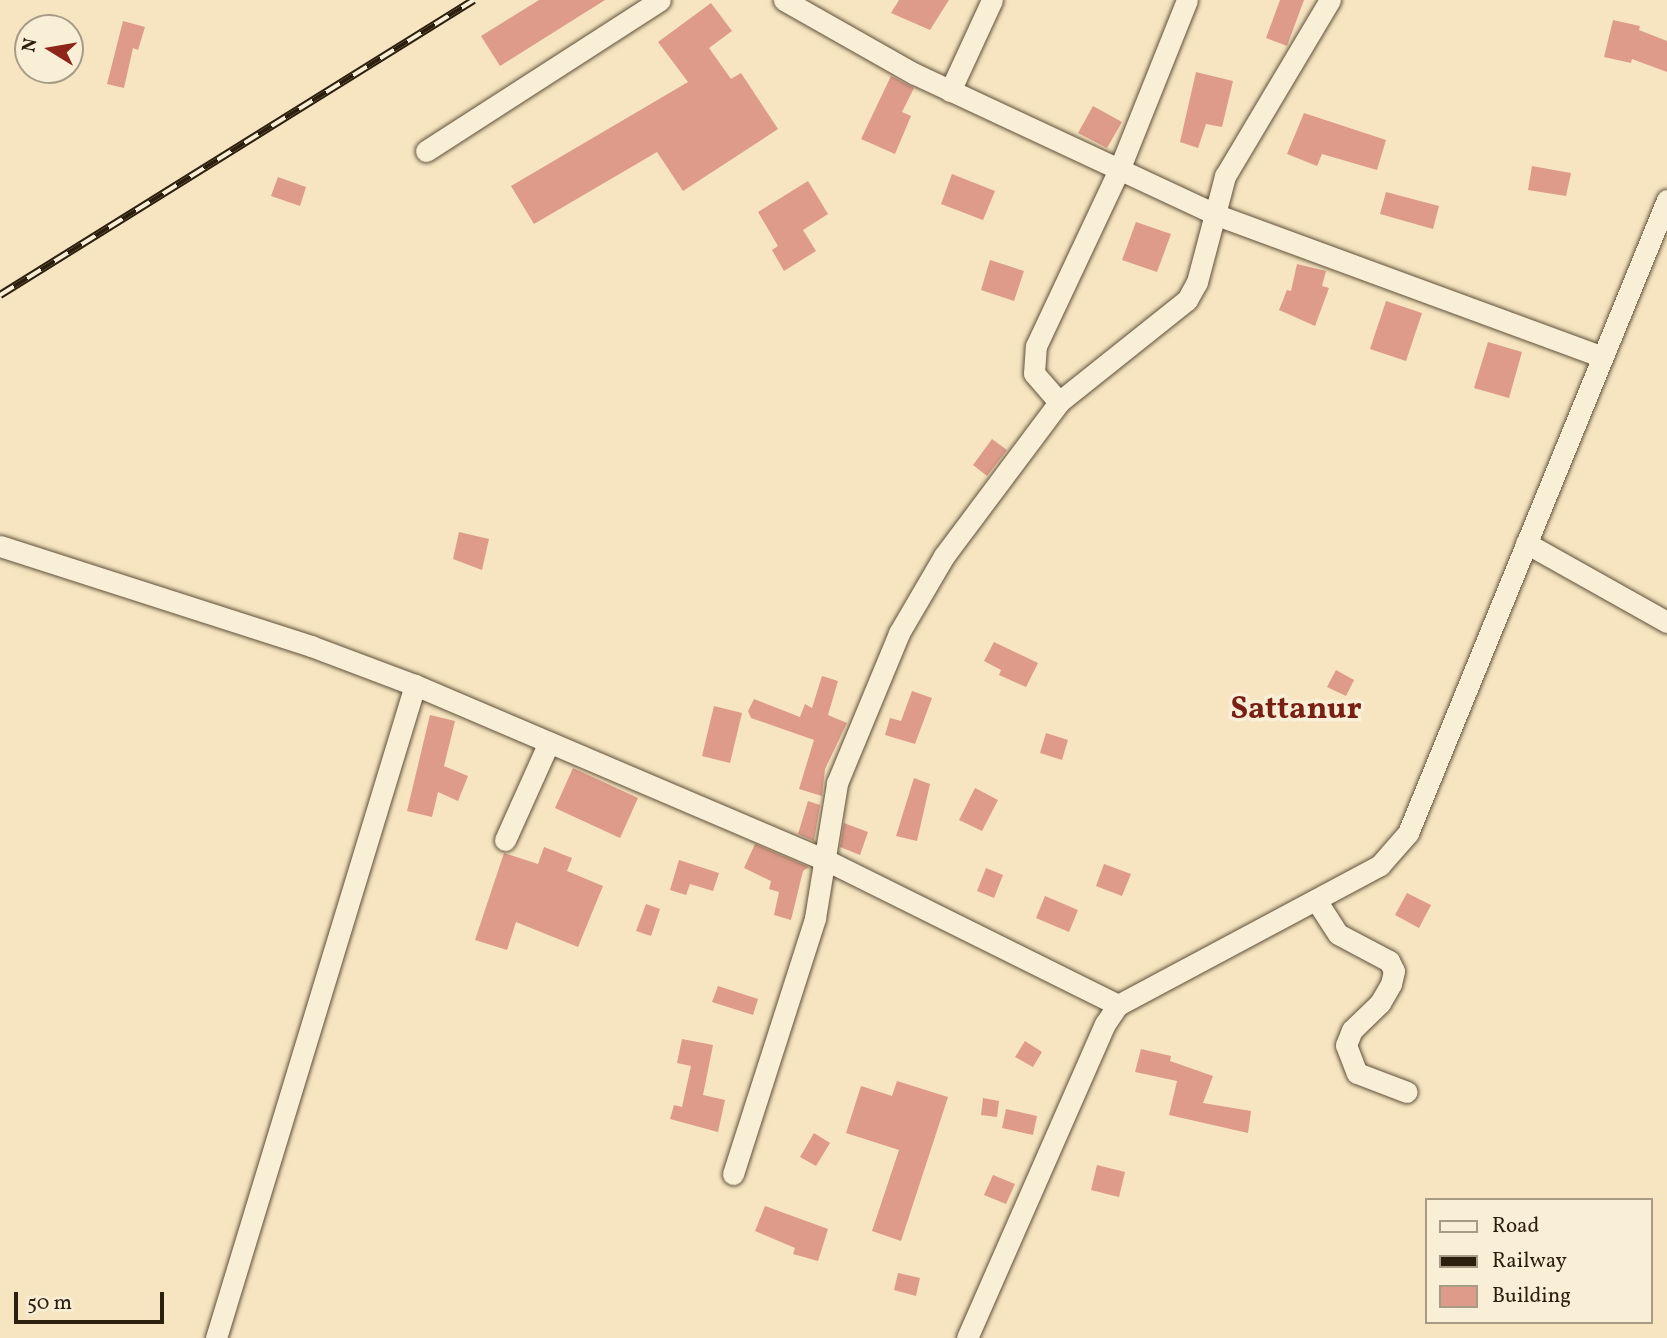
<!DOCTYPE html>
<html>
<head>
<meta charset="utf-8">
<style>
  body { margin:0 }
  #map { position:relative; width:1667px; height:1338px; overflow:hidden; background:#f6e5c0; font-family:Vollkorn,serif }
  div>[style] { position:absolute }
  .building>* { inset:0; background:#de9b8a }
  .roads { filter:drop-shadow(0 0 2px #5f503a) drop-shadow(0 0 2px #5f503a) }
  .minor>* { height:21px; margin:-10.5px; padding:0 10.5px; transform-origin:10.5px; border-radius:10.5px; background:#f9eed6 }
  .rail>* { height:8px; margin-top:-4px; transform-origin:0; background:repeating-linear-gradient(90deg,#f9eed6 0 16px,#2d1f0e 0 32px); box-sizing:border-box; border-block:2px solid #2d1f0e }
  span { translate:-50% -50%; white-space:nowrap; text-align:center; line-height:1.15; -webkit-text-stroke:7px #f9eed6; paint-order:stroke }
  .district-label { font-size:32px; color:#7a1f14; font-weight:700 }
  .legend { position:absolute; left:1425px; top:1198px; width:228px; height:126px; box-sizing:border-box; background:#f9eed6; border:2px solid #a79b86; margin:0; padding:9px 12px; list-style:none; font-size:21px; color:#2d1f0e }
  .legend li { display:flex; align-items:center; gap:14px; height:35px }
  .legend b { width:35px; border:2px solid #a79b86 }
  .north { position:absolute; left:14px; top:14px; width:70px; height:70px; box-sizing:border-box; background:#f9eed6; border:2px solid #a79b86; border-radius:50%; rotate:281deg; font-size:19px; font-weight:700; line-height:28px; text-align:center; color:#2d1f0e }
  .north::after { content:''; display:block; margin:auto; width:24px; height:32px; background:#8f2418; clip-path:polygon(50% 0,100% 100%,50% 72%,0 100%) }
  .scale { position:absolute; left:14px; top:1292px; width:150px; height:32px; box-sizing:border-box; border:4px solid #2d1f0e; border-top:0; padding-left:9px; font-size:21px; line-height:24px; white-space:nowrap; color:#2d1f0e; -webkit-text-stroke:5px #f9eed6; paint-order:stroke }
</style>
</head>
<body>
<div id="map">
  <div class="building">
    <div style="clip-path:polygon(539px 0,605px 0,500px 66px,481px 36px)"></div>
    <div style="clip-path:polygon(899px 0,949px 0,930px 30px,891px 13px)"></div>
    <div style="clip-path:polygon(1280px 0,1304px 0,1287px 46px,1266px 38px)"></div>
    <div style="clip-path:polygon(711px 3px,732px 31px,709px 48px,731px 79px,741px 73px,778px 129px,683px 191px,657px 152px,534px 224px,511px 186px,688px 82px,658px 42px)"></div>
    <div style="clip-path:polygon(1613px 20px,1640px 26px,1639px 30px,1667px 41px,1667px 72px,1632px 59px,1631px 63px,1604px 57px)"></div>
    <div style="clip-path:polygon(123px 21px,145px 27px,138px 50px,133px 48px,124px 88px,107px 84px)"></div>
    <div style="clip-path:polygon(1196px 72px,1233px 81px,1222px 127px,1206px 124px,1198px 148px,1180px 142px)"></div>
    <div style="clip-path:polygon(891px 76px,914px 88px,902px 112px,911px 116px,895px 154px,861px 139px)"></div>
    <div style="clip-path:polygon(1093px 106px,1122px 122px,1107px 148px,1078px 133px)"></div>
    <div style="clip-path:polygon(1304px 113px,1386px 140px,1377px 170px,1322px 154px,1317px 166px,1287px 154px)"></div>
    <div style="clip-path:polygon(1532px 166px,1571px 173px,1566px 196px,1528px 190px)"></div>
    <div style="clip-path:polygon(952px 174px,995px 191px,983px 220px,941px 204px)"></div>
    <div style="clip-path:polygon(278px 177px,306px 187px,300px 206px,271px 196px)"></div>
    <div style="clip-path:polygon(808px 181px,828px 214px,803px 230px,816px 251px,784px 271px,772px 250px,778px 246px,758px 212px)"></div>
    <div style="clip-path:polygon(1386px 192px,1439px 206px,1433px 229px,1380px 214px)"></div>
    <div style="clip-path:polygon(1136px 222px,1171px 234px,1157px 272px,1122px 260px)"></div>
    <div style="clip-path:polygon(990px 260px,1024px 271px,1014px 301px,981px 290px)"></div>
    <div style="clip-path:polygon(1297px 264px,1326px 271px,1322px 286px,1329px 288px,1315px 326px,1279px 310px,1287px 290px,1291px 291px)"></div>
    <div style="clip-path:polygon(1386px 301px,1422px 313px,1406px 361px,1370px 349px)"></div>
    <div style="clip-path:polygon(1488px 342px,1522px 352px,1509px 398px,1474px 388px)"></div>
    <div style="clip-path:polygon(992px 439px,1007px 450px,987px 476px,973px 465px)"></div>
    <div style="clip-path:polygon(459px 532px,489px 539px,482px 570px,453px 559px)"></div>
    <div style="clip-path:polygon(994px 642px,1038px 663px,1026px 687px,999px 675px,1001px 670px,984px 661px)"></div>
    <div style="clip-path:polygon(1336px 670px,1354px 680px,1346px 696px,1327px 687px)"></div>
    <div style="clip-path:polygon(822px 676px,838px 681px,828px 715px,847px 723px,825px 769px,822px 796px,799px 789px,814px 740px,751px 718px,748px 711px,754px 699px,800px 717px,805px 704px,812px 708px)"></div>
    <div style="clip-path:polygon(912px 691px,932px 698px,915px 744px,885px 735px,890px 718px,901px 721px)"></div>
    <div style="clip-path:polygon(714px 706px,742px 713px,730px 763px,702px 756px)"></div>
    <div style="clip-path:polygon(430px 715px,455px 721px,444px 766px,468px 776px,458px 801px,438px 792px,432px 817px,407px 811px)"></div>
    <div style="clip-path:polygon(1046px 733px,1068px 740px,1062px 760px,1040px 753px)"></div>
    <div style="clip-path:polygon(573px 768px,638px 798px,620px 838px,555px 808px)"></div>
    <div style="clip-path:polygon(914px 778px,930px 784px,917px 841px,896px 836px)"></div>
    <div style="clip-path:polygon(975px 788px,998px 800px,982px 831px,959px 820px)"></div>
    <div style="clip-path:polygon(808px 801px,820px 805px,814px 841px,798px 834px)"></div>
    <div style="clip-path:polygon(844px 823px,868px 832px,860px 855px,840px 847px)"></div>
    <div style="clip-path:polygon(755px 844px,809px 867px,803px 871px,791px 920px,774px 915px,779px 892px,769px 889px,771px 881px,744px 868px)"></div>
    <div style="clip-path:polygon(544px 847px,572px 858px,567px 871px,603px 886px,578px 947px,516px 922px,507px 950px,475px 940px,504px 853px,538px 864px)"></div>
    <div style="clip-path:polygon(679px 860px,719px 873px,713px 891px,690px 884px,686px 895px,670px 890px)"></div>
    <div style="clip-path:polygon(1104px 864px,1131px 874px,1122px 896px,1096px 886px)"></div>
    <div style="clip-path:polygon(986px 868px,1003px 875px,994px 898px,977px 891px)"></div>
    <div style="clip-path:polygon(1407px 893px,1431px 905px,1419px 928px,1395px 915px)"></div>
    <div style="clip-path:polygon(1045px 896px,1078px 910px,1069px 932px,1036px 918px)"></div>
    <div style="clip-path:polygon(646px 904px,660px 909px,651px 936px,636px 931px)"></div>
    <div style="clip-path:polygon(718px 986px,758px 999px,753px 1015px,712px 1002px)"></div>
    <div style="clip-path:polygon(682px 1039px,713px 1045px,703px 1095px,725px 1100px,718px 1132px,670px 1119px,674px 1105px,682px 1107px,691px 1066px,677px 1063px)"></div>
    <div style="clip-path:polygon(1025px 1041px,1042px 1052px,1033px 1067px,1015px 1057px)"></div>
    <div style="clip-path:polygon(1141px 1049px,1171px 1056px,1170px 1061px,1213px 1076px,1203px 1103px,1251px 1111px,1248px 1133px,1169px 1115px,1177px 1081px,1135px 1072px)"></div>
    <div style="clip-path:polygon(897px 1081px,948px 1097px,901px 1241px,872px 1231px,899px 1150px,846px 1133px,861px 1086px,892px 1096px)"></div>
    <div style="clip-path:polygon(983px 1098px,999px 1101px,997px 1117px,981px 1115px)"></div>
    <div style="clip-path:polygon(1006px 1109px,1037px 1116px,1033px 1135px,1002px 1128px)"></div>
    <div style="clip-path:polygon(814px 1133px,830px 1143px,816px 1166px,800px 1157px)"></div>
    <div style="clip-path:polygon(1097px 1165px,1125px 1172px,1119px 1197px,1091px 1190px)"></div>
    <div style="clip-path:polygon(993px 1175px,1015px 1184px,1006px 1204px,984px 1195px)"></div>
    <div style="clip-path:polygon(765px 1206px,828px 1229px,818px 1261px,793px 1254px,795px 1248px,755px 1231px)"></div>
    <div style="clip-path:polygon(898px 1273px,920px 1278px,916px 1296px,894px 1290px)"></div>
  </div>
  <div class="roads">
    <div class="minor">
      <div style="left:784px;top:0;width:150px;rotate:29.5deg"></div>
      <div style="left:915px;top:74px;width:333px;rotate:25deg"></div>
      <div style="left:1217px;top:215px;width:409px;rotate:20.2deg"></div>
      <div style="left:950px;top:91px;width:100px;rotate:-65.2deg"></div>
      <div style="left:426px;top:151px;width:278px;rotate:-32.8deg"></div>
      <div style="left:1059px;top:402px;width:38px;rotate:-131deg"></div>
      <div style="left:1034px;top:373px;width:27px;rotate:-86deg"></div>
      <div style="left:1036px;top:346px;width:195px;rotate:-64.8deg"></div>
      <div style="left:1119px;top:170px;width:183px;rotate:-68.2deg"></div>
      <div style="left:1526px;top:543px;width:162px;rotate:29.3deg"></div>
      <div style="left:0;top:546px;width:327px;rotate:17.8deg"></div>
      <div style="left:311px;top:646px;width:111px;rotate:20.6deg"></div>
      <div style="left:505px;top:840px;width:107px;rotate:-65.8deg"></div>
      <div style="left:1316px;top:900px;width:40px;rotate:57.1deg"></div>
      <div style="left:1338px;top:934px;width:58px;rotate:27.9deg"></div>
      <div style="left:1389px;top:961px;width:11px;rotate:63deg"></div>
      <div style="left:1394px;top:971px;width:13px;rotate:103deg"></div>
      <div style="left:1391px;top:984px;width:22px;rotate:120deg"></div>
      <div style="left:1380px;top:1003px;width:39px;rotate:136deg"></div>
      <div style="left:1352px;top:1030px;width:16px;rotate:112deg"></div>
      <div style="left:1346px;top:1045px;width:30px;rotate:69deg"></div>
      <div style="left:1357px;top:1073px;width:53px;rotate:20.8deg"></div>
      <div style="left:733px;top:1174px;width:269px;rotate:-72.2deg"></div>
      <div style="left:815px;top:918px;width:137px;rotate:-80.7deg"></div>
      <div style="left:837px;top:783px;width:162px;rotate:-67.5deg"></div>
      <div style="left:899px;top:633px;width:89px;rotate:-59.7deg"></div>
      <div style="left:944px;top:556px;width:192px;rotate:-53.2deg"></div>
      <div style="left:1059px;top:402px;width:164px;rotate:-38.6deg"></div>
      <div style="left:1187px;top:300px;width:21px;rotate:-61deg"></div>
      <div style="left:1197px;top:282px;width:110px;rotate:-75.2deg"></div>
      <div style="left:1225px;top:176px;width:205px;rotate:-59.2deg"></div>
      <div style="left:216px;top:1338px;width:683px;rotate:-73.05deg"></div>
      <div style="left:415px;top:685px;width:447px;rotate:23.1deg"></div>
      <div style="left:826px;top:860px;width:326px;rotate:26.4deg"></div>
      <div style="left:967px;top:1338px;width:343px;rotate:-66.3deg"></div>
      <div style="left:1105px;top:1024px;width:23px;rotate:-56deg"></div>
      <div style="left:1118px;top:1005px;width:297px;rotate:-28.1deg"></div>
      <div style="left:1380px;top:865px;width:43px;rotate:-48.8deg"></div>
      <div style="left:1408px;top:833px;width:684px;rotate:-67.75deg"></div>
    </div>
  </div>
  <div class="rail">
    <div style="left:0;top:295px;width:558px;rotate:-31.9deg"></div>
  </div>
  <div class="district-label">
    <span style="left:1296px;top:710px">Sattanur</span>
  </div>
  <ul class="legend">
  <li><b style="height:9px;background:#f9eed6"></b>Road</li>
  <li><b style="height:9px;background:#2d1f0e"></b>Railway</li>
  <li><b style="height:19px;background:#de9b8a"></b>Building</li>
  </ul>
  <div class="north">N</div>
  <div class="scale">50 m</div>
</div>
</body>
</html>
